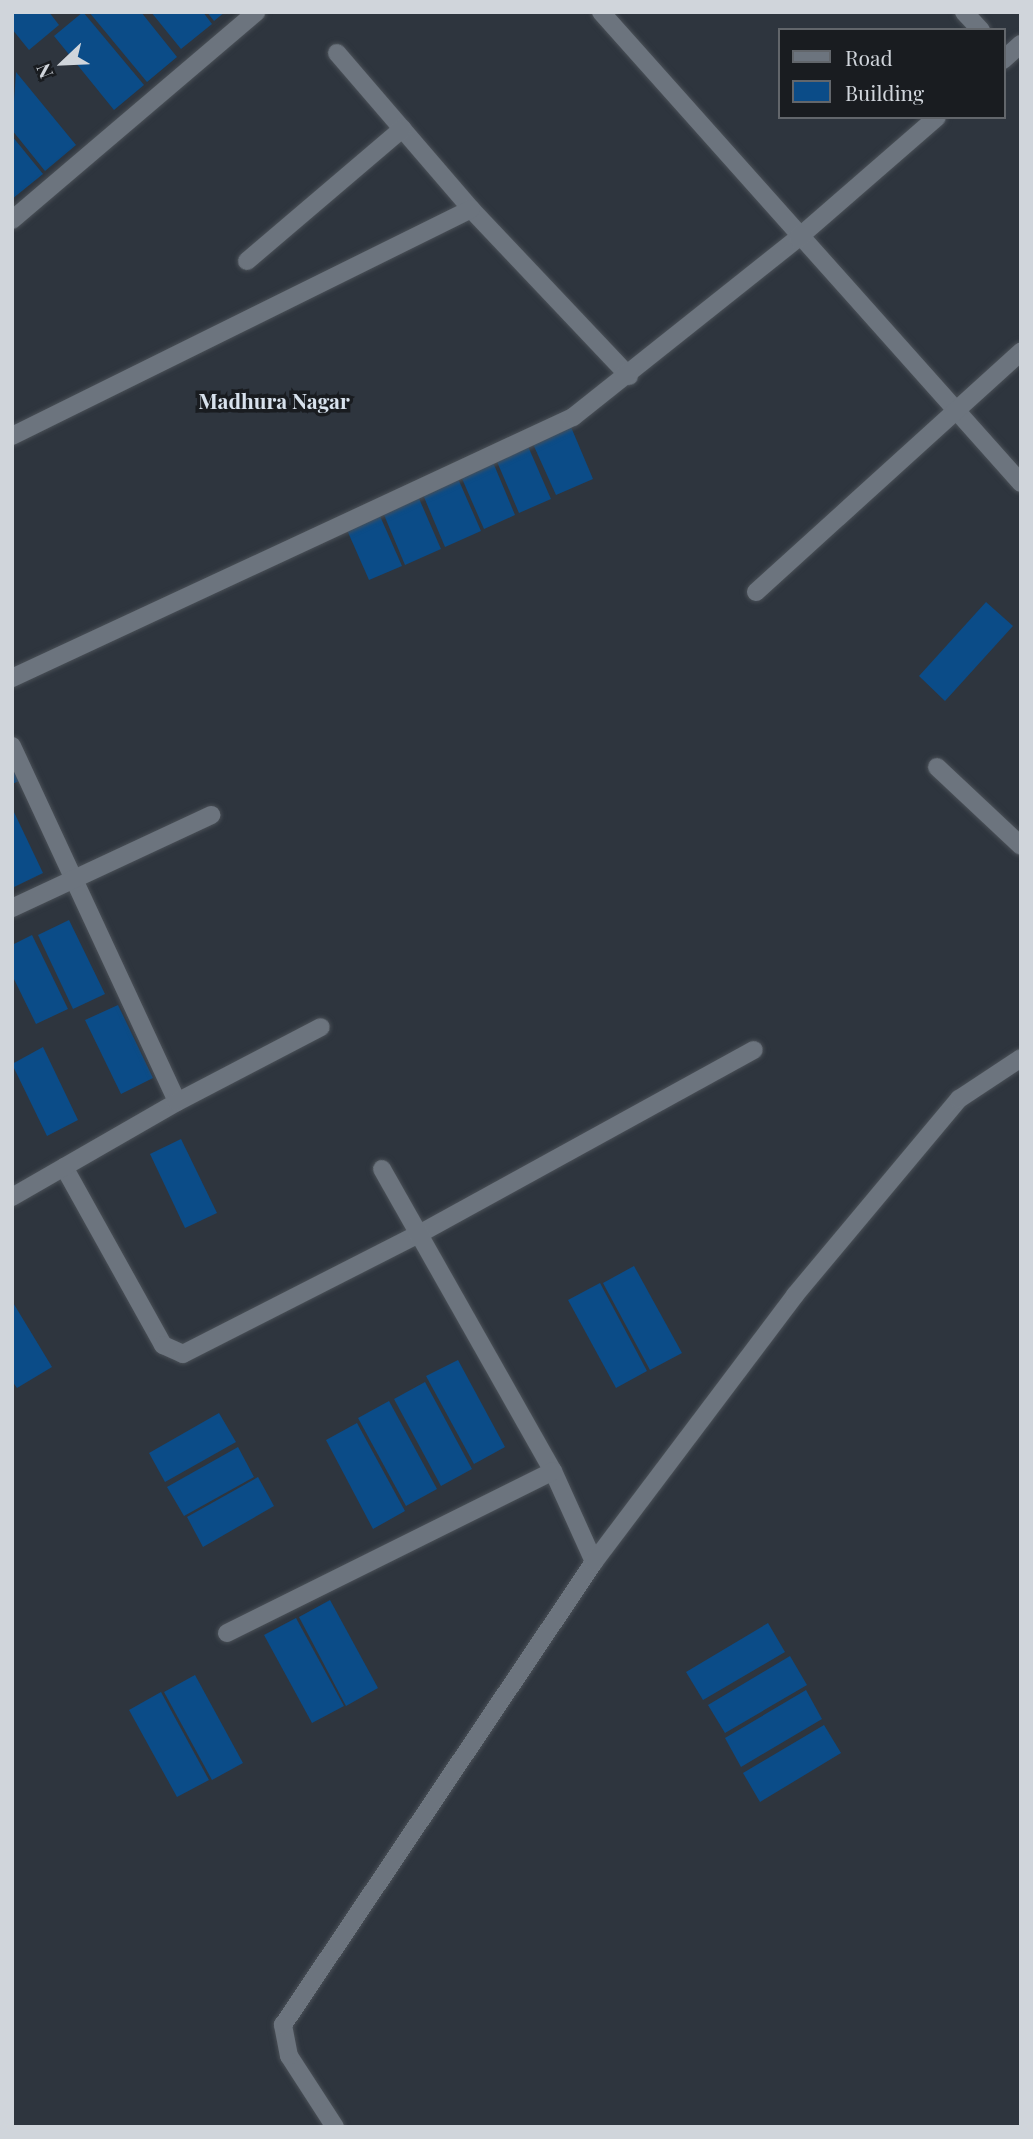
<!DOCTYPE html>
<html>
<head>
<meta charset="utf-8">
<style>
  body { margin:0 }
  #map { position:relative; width:1033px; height:2139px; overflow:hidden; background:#2e353e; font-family:"Playfair Display",serif }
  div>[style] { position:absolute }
  .building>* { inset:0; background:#0b4c88 }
  .roads { filter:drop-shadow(0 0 2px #4a5057) drop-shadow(0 0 2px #4a5057) }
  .minor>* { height:18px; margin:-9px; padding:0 9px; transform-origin:9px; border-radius:9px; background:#6c747e }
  span { translate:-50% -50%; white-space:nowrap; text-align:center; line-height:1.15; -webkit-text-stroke:7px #191c20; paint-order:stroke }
  .neighbourhood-label { font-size:21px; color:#d8e2ed; font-weight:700 }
  .frame { position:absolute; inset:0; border:14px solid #d0d5db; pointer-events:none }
  .legend { position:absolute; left:778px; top:28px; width:228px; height:91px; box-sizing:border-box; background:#191c20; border:2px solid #62666b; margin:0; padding:9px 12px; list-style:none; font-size:21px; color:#d0d5db }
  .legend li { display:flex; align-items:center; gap:14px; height:35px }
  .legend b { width:35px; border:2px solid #62666b }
  .north { position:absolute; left:28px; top:28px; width:70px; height:70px; -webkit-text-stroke:5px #191c20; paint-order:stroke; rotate:247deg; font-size:19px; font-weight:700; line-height:28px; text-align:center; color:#d0d5db }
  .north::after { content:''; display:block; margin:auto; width:24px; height:32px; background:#d0d5db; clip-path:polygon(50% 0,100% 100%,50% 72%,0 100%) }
</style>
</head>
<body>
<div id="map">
  <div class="building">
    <div style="clip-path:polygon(12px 12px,49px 12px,59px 25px,29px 50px,12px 29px)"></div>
    <div style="clip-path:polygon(83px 12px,144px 85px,114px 110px,54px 36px)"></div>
    <div style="clip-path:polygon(89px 12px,141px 12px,177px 57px,147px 82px)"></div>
    <div style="clip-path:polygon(151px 12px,203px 12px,212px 24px,181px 49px)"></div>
    <div style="clip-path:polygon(207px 12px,225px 12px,214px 21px)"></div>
    <div style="clip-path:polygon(16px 72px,76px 145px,45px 171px,12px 130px)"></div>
    <div style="clip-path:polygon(12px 136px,43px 174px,12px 199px)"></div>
    <div style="clip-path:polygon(571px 427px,593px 479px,556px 495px,533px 444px)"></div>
    <div style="clip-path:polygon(527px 444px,551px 499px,519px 513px,495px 457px)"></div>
    <div style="clip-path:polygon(492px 460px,515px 515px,484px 529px,460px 474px)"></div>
    <div style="clip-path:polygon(456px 474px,481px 531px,445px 547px,421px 490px)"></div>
    <div style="clip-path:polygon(417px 494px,441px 549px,405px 565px,382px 510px)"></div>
    <div style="clip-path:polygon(380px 516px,402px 566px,369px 580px,347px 530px)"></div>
    <div style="clip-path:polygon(986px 602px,1013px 626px,945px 701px,919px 676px)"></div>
    <div style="clip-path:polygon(12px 768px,19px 781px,12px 784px)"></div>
    <div style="clip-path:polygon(12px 808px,43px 873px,12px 888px)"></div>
    <div style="clip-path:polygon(69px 920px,105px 994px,73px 1009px,38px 935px)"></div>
    <div style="clip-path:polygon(32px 935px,68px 1009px,36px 1024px,12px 975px,12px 945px)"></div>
    <div style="clip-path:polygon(118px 1005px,153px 1078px,121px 1094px,85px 1020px)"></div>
    <div style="clip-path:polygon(43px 1047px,78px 1120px,47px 1136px,12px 1064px)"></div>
    <div style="clip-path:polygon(181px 1139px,217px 1213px,185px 1228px,150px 1154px)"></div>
    <div style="clip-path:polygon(634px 1266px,682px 1353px,650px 1370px,603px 1283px)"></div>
    <div style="clip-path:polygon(600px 1283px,647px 1371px,616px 1388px,568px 1300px)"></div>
    <div style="clip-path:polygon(12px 1301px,52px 1367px,17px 1388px,12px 1381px)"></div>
    <div style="clip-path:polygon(458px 1360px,505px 1447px,474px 1464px,426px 1376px)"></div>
    <div style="clip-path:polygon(425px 1382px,472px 1469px,441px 1486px,394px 1399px)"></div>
    <div style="clip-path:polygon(389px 1401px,437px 1489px,406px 1506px,358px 1418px)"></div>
    <div style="clip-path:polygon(219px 1413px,236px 1442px,165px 1482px,149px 1453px)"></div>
    <div style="clip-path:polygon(357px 1423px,405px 1511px,373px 1529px,326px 1440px)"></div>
    <div style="clip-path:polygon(238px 1447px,254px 1477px,184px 1516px,167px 1487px)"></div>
    <div style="clip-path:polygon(258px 1477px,274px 1506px,203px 1547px,187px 1517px)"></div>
    <div style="clip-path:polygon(330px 1600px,378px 1688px,346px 1706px,299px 1617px)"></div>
    <div style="clip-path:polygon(296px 1618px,344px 1706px,312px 1723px,264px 1635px)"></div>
    <div style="clip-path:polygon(768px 1623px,785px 1652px,703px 1700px,686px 1672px)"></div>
    <div style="clip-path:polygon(790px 1656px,807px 1685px,725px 1733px,708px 1705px)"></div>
    <div style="clip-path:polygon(195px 1675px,243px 1763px,212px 1780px,164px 1692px)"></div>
    <div style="clip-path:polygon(806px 1690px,822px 1719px,741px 1767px,725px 1738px)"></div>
    <div style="clip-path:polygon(161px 1692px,209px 1780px,177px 1797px,129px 1710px)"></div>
    <div style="clip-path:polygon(824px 1725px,841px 1753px,760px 1802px,743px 1773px)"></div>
  </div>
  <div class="roads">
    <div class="minor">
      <div style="left:601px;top:12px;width:631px;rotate:48.28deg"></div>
      <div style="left:964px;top:12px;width:25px;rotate:47deg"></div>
      <div style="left:337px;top:53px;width:206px;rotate:49.3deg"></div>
      <div style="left:471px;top:209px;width:230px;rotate:46.6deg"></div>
      <div style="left:1003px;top:60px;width:24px;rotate:-42deg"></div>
      <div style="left:12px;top:220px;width:321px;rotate:-40.4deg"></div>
      <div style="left:247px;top:261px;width:204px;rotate:-40.4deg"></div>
      <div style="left:12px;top:436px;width:512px;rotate:-26.31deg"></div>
      <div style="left:756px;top:592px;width:358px;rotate:-42.2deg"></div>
      <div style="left:12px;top:678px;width:619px;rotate:-24.95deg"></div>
      <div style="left:573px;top:417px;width:288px;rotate:-38.5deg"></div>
      <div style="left:798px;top:238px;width:184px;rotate:-41deg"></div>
      <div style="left:12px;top:746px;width:392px;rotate:65.1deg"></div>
      <div style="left:937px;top:767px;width:115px;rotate:43.2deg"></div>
      <div style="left:12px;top:908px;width:220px;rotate:-25deg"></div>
      <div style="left:64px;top:1167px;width:204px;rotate:60.9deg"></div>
      <div style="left:163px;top:1345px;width:22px;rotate:24deg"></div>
      <div style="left:183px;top:1354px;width:265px;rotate:-27deg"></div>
      <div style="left:419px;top:1234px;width:382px;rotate:-28.8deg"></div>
      <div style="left:382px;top:1169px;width:347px;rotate:60.5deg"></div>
      <div style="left:553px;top:1471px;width:100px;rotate:65.7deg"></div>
      <div style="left:12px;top:1197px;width:190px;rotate:-29.9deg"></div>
      <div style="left:177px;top:1102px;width:162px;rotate:-27.5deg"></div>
      <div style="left:227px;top:1633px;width:364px;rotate:-26.4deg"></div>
      <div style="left:335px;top:2127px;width:85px;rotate:-122.9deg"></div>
      <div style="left:289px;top:2056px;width:32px;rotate:-101deg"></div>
      <div style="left:283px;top:2025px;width:558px;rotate:-56.11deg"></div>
      <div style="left:594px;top:1562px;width:334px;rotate:-53deg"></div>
      <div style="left:795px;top:1295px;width:256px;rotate:-50.1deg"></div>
      <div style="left:959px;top:1099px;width:74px;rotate:-33.5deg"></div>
    </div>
  </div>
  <div class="neighbourhood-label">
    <span style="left:274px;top:400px">Madhura Nagar</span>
  </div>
  <div class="frame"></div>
  <ul class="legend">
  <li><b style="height:9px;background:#6c747e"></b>Road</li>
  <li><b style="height:19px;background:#0b4c88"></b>Building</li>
  </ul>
  <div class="north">N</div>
</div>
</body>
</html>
